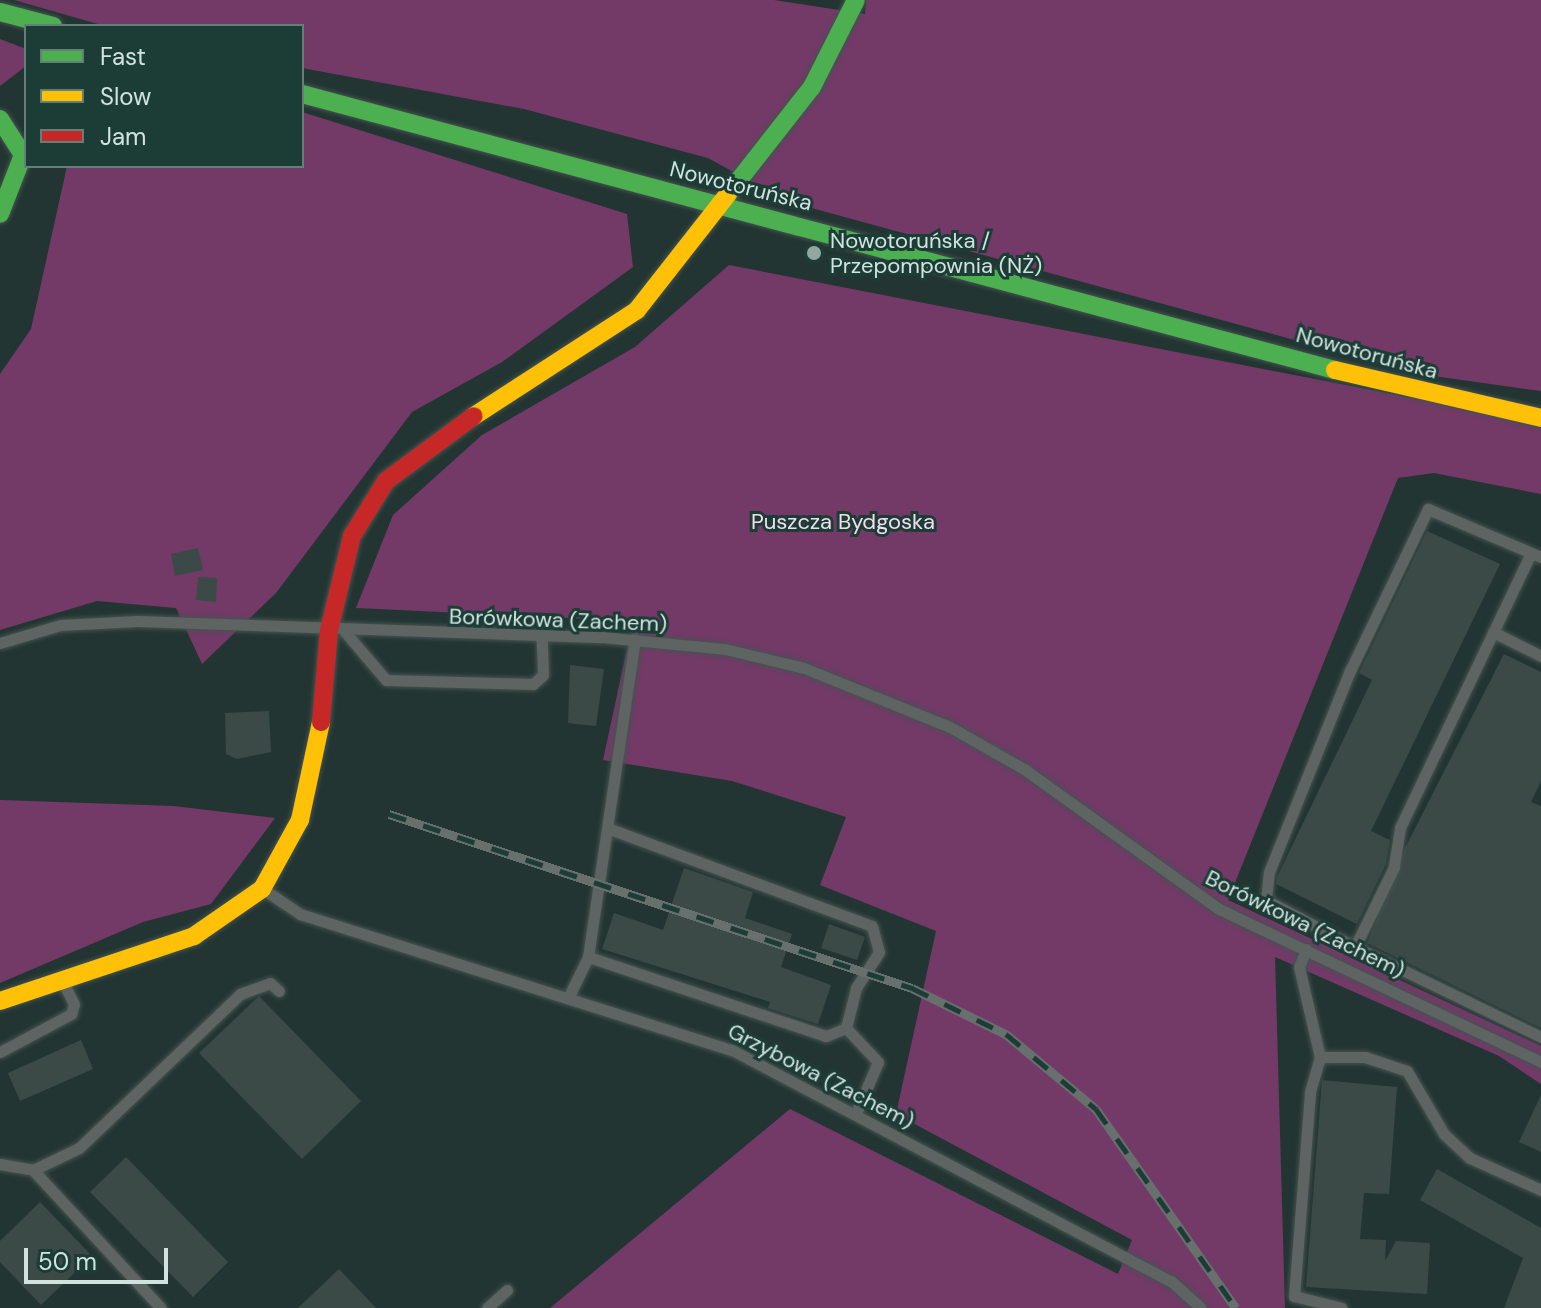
<!DOCTYPE html>
<html>
<head>
<meta charset="utf-8">
<style>
  body { margin:0 }
  #map { position:relative; width:1541px; height:1308px; overflow:hidden; background:#233532; font-family:"DM Sans",sans-serif }
  div>[style] { position:absolute }
  .green>* { inset:0; background:#733a68 }
  .building>* { inset:0; background:#3b4a47 }
  .roads { filter:drop-shadow(0 0 2px #445350) drop-shadow(0 0 2px #445350) }
  .lane>* { height:11px; margin:-5.5px; padding:0 5.5px; transform-origin:5.5px; border-radius:5.5px; background:#5e6462 }
  .fast>* { height:18px; margin:-9px; padding:0 9px; transform-origin:9px; border-radius:9px; background:#4caf50 }
  .slow>* { height:18px; margin:-9px; padding:0 9px; transform-origin:9px; border-radius:9px; background:#ffc107 }
  .jam>* { height:18px; margin:-9px; padding:0 9px; transform-origin:9px; border-radius:9px; background:#c62828 }
  .rail>* { height:9px; margin-top:-4.5px; transform-origin:0; background:repeating-linear-gradient(90deg,#1c3c36 0 18px,#68706e 0 36px); box-sizing:border-box; border-block:2px solid #68706e }
  .dots>* { width:22px; height:22px; translate:-50% -50%; box-sizing:border-box; border:4px solid #1c3c36; border-radius:50% }
  span { translate:-50% -50%; white-space:nowrap; text-align:center; line-height:1.15; -webkit-text-stroke:6px #1c3c36; paint-order:stroke }
  .street-label { font-size:22px; color:#d1e3df }
  .poi-label { font-size:22px; color:#d1e3df }
  .left { translate:0 -50%; text-align:left }
  .park-label { font-size:22px; color:#f2ddec }
  .legend { position:absolute; left:24px; top:24px; width:280px; height:144px; box-sizing:border-box; background:#1c3c36; border:2px solid #647f7a; margin:0; padding:10px 14px; list-style:none; font-size:24px; color:#d1e3df }
  .legend li { display:flex; align-items:center; gap:16px; height:40px }
  .legend b { width:40px; border:2px solid #647f7a }
  .scale { position:absolute; left:24px; top:1248px; width:144px; height:36px; box-sizing:border-box; border:4px solid #d1e3df; border-top:0; padding-left:10px; font-size:24px; line-height:28px; white-space:nowrap; color:#d1e3df; -webkit-text-stroke:6px #1c3c36; paint-order:stroke }
</style>
</head>
<body>
<div id="map">
  <div class="green">
    <div style="clip-path:polygon(14px 0,774px 0,865px 14px,866px 0,1541px 0,1541px 391px,1419px 374px,786px 201px,708px 158px,524px 109px,302px 68px,302px 26px,105px 26px)"></div>
    <div style="clip-path:polygon(0 39px,26px 49px,26px 66px,0 86px)"></div>
    <div style="clip-path:polygon(302px 112px,627px 214px,633px 267px,502px 362px,412px 412px,276px 593px,202px 664px,176px 608px,97px 601px,0 630px,0 374px,31px 329px,67px 166px,302px 166px)"></div>
    <div style="clip-path:polygon(729px 265px,1541px 423px,1541px 494px,1434px 473px,1398px 478px,1228px 900px,1541px 1046px,1541px 1084px,1499px 1056px,1275px 957px,1285px 1308px,550px 1308px,790px 1109px,1118px 1274px,1132px 1240px,896px 1114px,936px 931px,820px 885px,846px 817px,732px 781px,603px 760px,633px 621px,356px 608px,393px 515px,482px 435px,635px 347px)"></div>
    <div style="clip-path:polygon(0 800px,173px 806px,275px 818px,211px 904px,143px 922px,0 983px)"></div>
  </div>
  <div class="building">
    <div style="clip-path:polygon(1427px 531px,1500px 564px,1371px 831px,1390px 840px,1386px 864px,1357px 924px,1276px 884px,1277px 877px,1372px 680px,1359px 673px)"></div>
    <div style="clip-path:polygon(198px 548px,203px 570px,175px 576px,171px 554px)"></div>
    <div style="clip-path:polygon(198px 577px,217px 578px,216px 602px,196px 600px)"></div>
    <div style="clip-path:polygon(1504px 654px,1541px 672px,1541px 781px,1531px 802px,1541px 806px,1541px 1028px,1367px 943px,1405px 848px)"></div>
    <div style="clip-path:polygon(570px 665px,604px 669px,596px 726px,568px 723px)"></div>
    <div style="clip-path:polygon(269px 711px,271px 752px,237px 759px,226px 754px,225px 713px)"></div>
    <div style="clip-path:polygon(684px 868px,753px 892px,745px 918px,792px 934px,781px 967px,831px 985px,818px 1024px,768px 1008px,770px 1002px,602px 949px,614px 913px,663px 930px)"></div>
    <div style="clip-path:polygon(829px 924px,865px 937px,857px 960px,821px 948px)"></div>
    <div style="clip-path:polygon(259px 996px,361px 1101px,302px 1159px,199px 1053px)"></div>
    <div style="clip-path:polygon(81px 1040px,93px 1069px,20px 1101px,8px 1073px)"></div>
    <div style="clip-path:polygon(1322px 1080px,1397px 1087px,1389px 1194px,1364px 1193px,1360px 1239px,1386px 1240px,1385px 1261px,1396px 1241px,1430px 1243px,1427px 1294px,1306px 1287px)"></div>
    <div style="clip-path:polygon(1541px 1095px,1541px 1152px,1519px 1142px)"></div>
    <div style="clip-path:polygon(126px 1157px,228px 1262px,193px 1297px,90px 1192px)"></div>
    <div style="clip-path:polygon(1437px 1169px,1541px 1228px,1541px 1308px,1504px 1308px,1523px 1258px,1420px 1200px)"></div>
    <div style="clip-path:polygon(40px 1202px,92px 1256px,41px 1305px,0 1262px,0 1241px)"></div>
    <div style="clip-path:polygon(339px 1269px,376px 1308px,298px 1308px)"></div>
  </div>
  <div class="roads">
    <div class="lane">
      <div style="left:1530px;top:555px;width:302px;rotate:115.5deg"></div>
      <div style="left:1400px;top:828px;width:39px;rotate:99deg"></div>
      <div style="left:1394px;top:867px;width:89px;rotate:116deg"></div>
      <div style="left:1355px;top:947px;width:101px;rotate:-152.2deg"></div>
      <div style="left:1266px;top:900px;width:28px;rotate:-84deg"></div>
      <div style="left:1269px;top:872px;width:217px;rotate:-68.1deg"></div>
      <div style="left:1350px;top:671px;width:180px;rotate:-64.3deg"></div>
      <div style="left:1428px;top:509px;width:123px;rotate:23deg"></div>
      <div style="left:345px;top:632px;width:63px;rotate:49.5deg"></div>
      <div style="left:386px;top:680px;width:147px;rotate:1.6deg"></div>
      <div style="left:533px;top:684px;width:13px;rotate:-42deg"></div>
      <div style="left:543px;top:675px;width:38px;rotate:-92deg"></div>
      <div style="left:1493px;top:632px;width:54px;rotate:26.6deg"></div>
      <div style="left:0;top:643px;width:63px;rotate:-16.7deg"></div>
      <div style="left:60px;top:625px;width:78px;rotate:-2.9deg"></div>
      <div style="left:138px;top:621px;width:464px;rotate:2deg"></div>
      <div style="left:602px;top:637px;width:124px;rotate:5.6deg"></div>
      <div style="left:725px;top:649px;width:81px;rotate:13.5deg"></div>
      <div style="left:804px;top:668px;width:157px;rotate:22deg"></div>
      <div style="left:950px;top:727px;width:85px;rotate:29.6deg"></div>
      <div style="left:1024px;top:769px;width:240px;rotate:35.7deg"></div>
      <div style="left:1219px;top:909px;width:357px;rotate:25.4deg"></div>
      <div style="left:610px;top:829px;width:279px;rotate:20.3deg"></div>
      <div style="left:872px;top:926px;width:27px;rotate:75deg"></div>
      <div style="left:879px;top:952px;width:43px;rotate:122.6deg"></div>
      <div style="left:856px;top:988px;width:41px;rotate:104deg"></div>
      <div style="left:846px;top:1028px;width:22px;rotate:158deg"></div>
      <div style="left:826px;top:1036px;width:251px;rotate:-161.6deg"></div>
      <div style="left:588px;top:957px;width:321px;rotate:-81.6deg"></div>
      <div style="left:266px;top:891px;width:41px;rotate:34.1deg"></div>
      <div style="left:300px;top:914px;width:453px;rotate:17.5deg"></div>
      <div style="left:732px;top:1050px;width:496px;rotate:27.8deg"></div>
      <div style="left:1171px;top:1281px;width:40px;rotate:42deg"></div>
      <div style="left:1355px;top:947px;width:207px;rotate:25.8deg"></div>
      <div style="left:1306px;top:949px;width:19px;rotate:111deg"></div>
      <div style="left:1299px;top:967px;width:92px;rotate:76.9deg"></div>
      <div style="left:1320px;top:1057px;width:37px;rotate:106deg"></div>
      <div style="left:1310px;top:1093px;width:204px;rotate:94.5deg"></div>
      <div style="left:1294px;top:1296px;width:49px;rotate:14deg"></div>
      <div style="left:569px;top:996px;width:43px;rotate:-64deg"></div>
      <div style="left:846px;top:1028px;width:47px;rotate:46.7deg"></div>
      <div style="left:878px;top:1062px;width:56px;rotate:113.3deg"></div>
      <div style="left:0;top:1052px;width:81px;rotate:-28.2deg"></div>
      <div style="left:71px;top:1014px;width:10px;rotate:-73deg"></div>
      <div style="left:74px;top:1004px;width:25px;rotate:-117deg"></div>
      <div style="left:1320px;top:1057px;width:45px"></div>
      <div style="left:1365px;top:1057px;width:44px;rotate:18.4deg"></div>
      <div style="left:1407px;top:1071px;width:73px;rotate:59.6deg"></div>
      <div style="left:1444px;top:1134px;width:35px;rotate:43deg"></div>
      <div style="left:1470px;top:1158px;width:78px;rotate:24.3deg"></div>
      <div style="left:0;top:1164px;width:34px;rotate:10deg"></div>
      <div style="left:33px;top:1170px;width:51px;rotate:-25.6deg"></div>
      <div style="left:79px;top:1148px;width:223px;rotate:-43.7deg"></div>
      <div style="left:240px;top:994px;width:32px;rotate:-20deg"></div>
      <div style="left:270px;top:983px;width:12px;rotate:42deg"></div>
      <div style="left:33px;top:1170px;width:188px;rotate:47.2deg"></div>
      <div style="left:487px;top:1308px;width:27px;rotate:-42deg"></div>
    </div>
    <div class="fast">
      <div style="left:0;top:12px;width:55px;rotate:14.8deg"></div>
      <div style="left:302px;top:94px;width:1069px;rotate:14.96deg"></div>
      <div style="left:0;top:119px;width:43px;rotate:57.4deg"></div>
      <div style="left:23px;top:155px;width:63px;rotate:111.3deg"></div>
      <div style="left:728px;top:194px;width:136px;rotate:-51.9deg"></div>
      <div style="left:812px;top:87px;width:97px;rotate:-63.2deg"></div>
    </div>
    <div class="slow">
      <div style="left:1335px;top:370px;width:212px;rotate:13.1deg"></div>
      <div style="left:474px;top:416px;width:194px;rotate:-33deg"></div>
      <div style="left:637px;top:310px;width:147px;rotate:-51.9deg"></div>
      <div style="left:0;top:1001px;width:205px;rotate:-18.5deg"></div>
      <div style="left:194px;top:936px;width:83px;rotate:-34.7deg"></div>
      <div style="left:262px;top:889px;width:79px;rotate:-61.2deg"></div>
      <div style="left:300px;top:820px;width:100px;rotate:-77.9deg"></div>
    </div>
    <div class="jam">
      <div style="left:321px;top:722px;width:92px;rotate:-85deg"></div>
      <div style="left:329px;top:630px;width:97px;rotate:-76.3deg"></div>
      <div style="left:352px;top:536px;width:65px;rotate:-58.3deg"></div>
      <div style="left:386px;top:481px;width:109px;rotate:-36.5deg"></div>
    </div>
  </div>
  <div class="rail">
    <div style="left:389px;top:814px;width:551px;rotate:18.4deg"></div>
    <div style="left:912px;top:988px;width:105px;rotate:26.1deg"></div>
    <div style="left:1006px;top:1034px;width:117px;rotate:39.8deg"></div>
    <div style="left:1096px;top:1109px;width:243px;rotate:54.9deg"></div>
  </div>
  <div class="dots">
    <div style="left:814px;top:253px;background:#94a6a2"></div>
  </div>
  <div class="street-label">
    <span style="left:741px;top:186px;rotate:14deg">Nowotoruńska</span>
    <span style="left:1367px;top:353px;rotate:15deg">Nowotoruńska</span>
    <span style="left:558px;top:620px;rotate:2deg">Borówkowa (Zachem)</span>
    <span style="left:1305px;top:924px;rotate:26deg">Borówkowa (Zachem)</span>
    <span style="left:821px;top:1076px;rotate:27deg">Grzybowa (Zachem)</span>
  </div>
  <div class="poi-label">
    <span class="left" style="left:830px;top:253px">Nowotoruńska /<br>Przepompownia (NŻ)</span>
  </div>
  <div class="park-label">
    <span style="left:843px;top:522px">Puszcza Bydgoska</span>
  </div>
  <ul class="legend">
  <li><b style="height:10px;background:#4caf50"></b>Fast</li>
  <li><b style="height:10px;background:#ffc107"></b>Slow</li>
  <li><b style="height:10px;background:#c62828"></b>Jam</li>
  </ul>
  <div class="scale">50 m</div>
</div>
</body>
</html>
